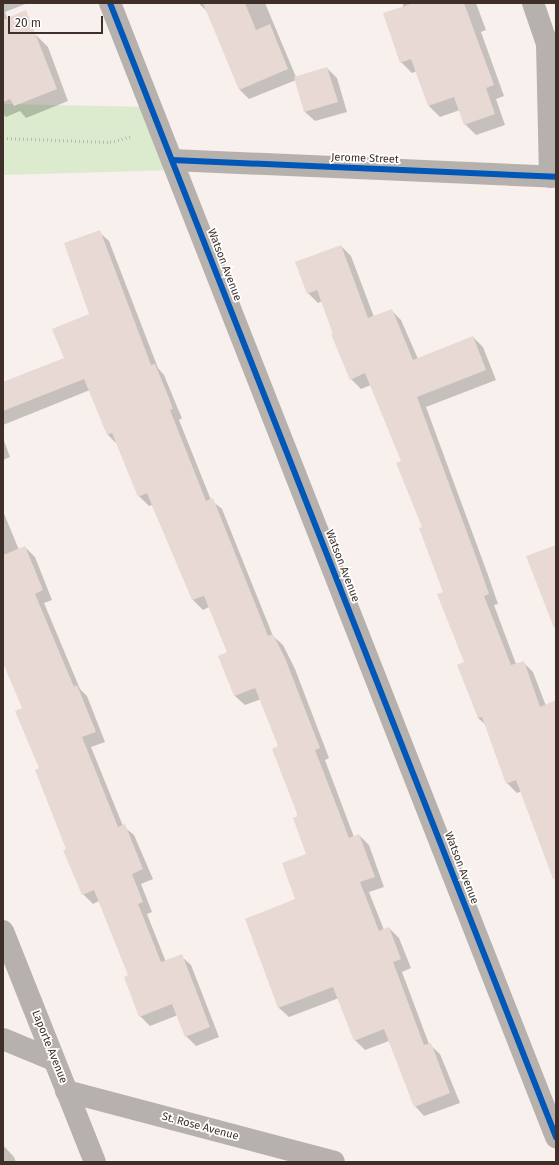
<!DOCTYPE html>
<html>
<head>
<meta charset="utf-8">
<style>
  body { margin:0 }
  #map { position:relative; width:559px; height:1165px; overflow:hidden; background:#f8f0ec; font-family:"Fira Sans",sans-serif }
  div>[style] { position:absolute }
  .green>* { inset:0; background:#dceacd }
  .shadow>* { inset:0; background:#0003 }
  .building>* { inset:0; background:#e8d9d4 }
  .path>* { height:2.5px; margin-top:-1.25px; transform-origin:0; background:repeating-linear-gradient(90deg,#bcb5b2 0 1px,transparent 0 4px) }
  .minor>* { height:22px; margin:-11px; padding:0 11px; transform-origin:11px; border-radius:11px; background:#b7b1ad }
  .cycleway>* { height:6px; margin:-3px; padding:0 3px; transform-origin:3px; border-radius:3px; background:#0057b8 }
  span { translate:-50% -50%; white-space:nowrap; text-align:center; line-height:1.15; -webkit-text-stroke:3.5px #fff; paint-order:stroke }
  .street-label { font-size:11px; color:#3e3029 }
  .frame { position:absolute; inset:0; border:4px solid #3e3029; pointer-events:none }
  .scale { position:absolute; left:8px; top:16px; width:95px; height:18px; box-sizing:border-box; border:2px solid #3e3029; border-top:0; padding-left:5px; font-size:12px; line-height:14px; white-space:nowrap; color:#3e3029; -webkit-text-stroke:3px #fff; paint-order:stroke }
</style>
</head>
<body>
<div id="map">
  <div class="green">
    <div style="clip-path:polygon(3px 104px,151px 107px,176px 170px,3px 175px)"></div>
  </div>
  <div class="shadow">
    <div style="clip-path:polygon(3px 3px,28px 3px,5px 12px,16px 42px,36px 35px,48px 47px,68px 101px,26px 118px,20px 111px,6px 117px,3px 114px)"></div>
    <div style="clip-path:polygon(198px 3px,265px 3px,296px 77px,327px 68px,337px 78px,347px 112px,315px 121px,305px 112px,296px 80px,249px 99px,240px 90px,207px 11px)"></div>
    <div style="clip-path:polygon(403px 3px,476px 3px,486px 30px,481px 32px,504px 96px,496px 99px,505px 125px,476px 135px,465px 124px,460px 110px,440px 117px,429px 106px,417px 71px,412px 73px,401px 62px)"></div>
    <div style="clip-path:polygon(99px 232px,109px 241px,158px 368px,164px 375px,178px 409px,182px 418px,179px 420px,211px 500px,222px 509px,273px 636px,283px 645px,295px 669px,329px 758px,325px 760px,354px 837px,359px 835px,369px 845px,384px 887px,369px 892px,384px 930px,389px 928px,399px 938px,411px 968px,402px 972px,429px 1044px,440px 1054px,460px 1103px,424px 1116px,415px 1106px,389px 1041px,365px 1050px,355px 1040px,339px 998px,289px 1017px,279px 1008px,246px 919px,296px 900px,308px 854px,279px 747px,261px 699px,245px 705px,235px 696px,228px 653px,209px 607px,203px 610px,193px 600px,152px 505px,149px 506px,139px 496px,118px 445px,108px 435px,90px 390px,3px 425px,3px 383px,66px 359px,90px 314px)"></div>
    <div style="clip-path:polygon(341px 246px,351px 256px,374px 317px,391px 310px,401px 320px,418px 359px,473px 337px,483px 347px,496px 380px,426px 407px,488px 575px,498px 604px,494px 605px,516px 664px,523px 662px,533px 672px,546px 706px,556px 701px,556px 882px,522px 791px,517px 793px,507px 783px,486px 725px,478px 718px,465px 663px,403px 461px,371px 385px,361px 389px,351px 379px,322px 301px,318px 303px,308px 293px)"></div>
    <div style="clip-path:polygon(3px 438px,10px 457px,3px 460px)"></div>
    <div style="clip-path:polygon(3px 511px,19px 550px,25px 547px,35px 557px,52px 600px,44px 603px,80px 689px,87px 696px,105px 742px,91px 747px,123px 826px,134px 835px,153px 879px,141px 884px,152px 912px,147px 914px,166px 962px,181px 956px,191px 965px,219px 1037px,196px 1046px,186px 1036px,178px 1015px,150px 1026px,140px 1016px,129px 976px,99px 901px,93px 904px,83px 894px,40px 769px,23px 709px,3px 660px)"></div>
    <div style="clip-path:polygon(3px 1145px,14px 1157px,16px 1162px,3px 1162px)"></div>
  </div>
  <div class="building">
    <div style="clip-path:polygon(203px 3px,245px 3px,256px 30px,270px 24px,288px 69px,239px 90px)"></div>
    <div style="clip-path:polygon(414px 3px,464px 3px,494px 85px,486px 88px,495px 114px,464px 125px,454px 97px,428px 106px,411px 59px,400px 63px,383px 13px)"></div>
    <div style="clip-path:polygon(26px 10px,57px 89px,14px 106px,10px 99px,3px 102px,3px 20px)"></div>
    <div style="clip-path:polygon(327px 67px,338px 102px,304px 112px,294px 77px)"></div>
    <div style="clip-path:polygon(100px 230px,151px 365px,155px 364px,169px 398px,173px 409px,170px 410px,206px 501px,213px 498px,268px 636px,273px 634px,285px 658px,320px 748px,315px 750px,349px 838px,359px 834px,375px 877px,360px 882px,379px 931px,389px 927px,401px 959px,393px 962px,424px 1045px,431px 1043px,450px 1093px,414px 1107px,384px 1029px,354px 1041px,333px 987px,278px 1008px,245px 919px,295px 899px,282px 863px,306px 854px,293px 818px,298px 816px,272px 749px,278px 746px,255px 688px,234px 696px,218px 656px,227px 652px,204px 596px,192px 600px,147px 493px,138px 497px,112px 433px,107px 435px,84px 379px,3px 411px,3px 382px,64px 358px,52px 329px,89px 314px,64px 243px)"></div>
    <div style="clip-path:polygon(341px 245px,368px 318px,392px 309px,413px 360px,473px 336px,486px 370px,417px 397px,479px 565px,489px 594px,484px 596px,511px 665px,524px 661px,540px 707px,556px 700px,556px 879px,553px 879px,516px 780px,506px 784px,482px 717px,478px 718px,457px 665px,464px 662px,437px 594px,443px 592px,419px 528px,422px 527px,396px 463px,401px 461px,365px 373px,350px 380px,331px 334px,333px 334px,317px 290px,307px 294px,295px 262px)"></div>
    <div style="clip-path:polygon(556px 545px,556px 628px,554px 628px,526px 556px)"></div>
    <div style="clip-path:polygon(25px 546px,43px 590px,35px 594px,74px 687px,77px 685px,96px 732px,82px 737px,118px 827px,125px 824px,143px 869px,132px 874px,143px 902px,138px 904px,161px 962px,182px 954px,210px 1027px,185px 1037px,172px 1004px,139px 1017px,124px 977px,128px 975px,94px 890px,82px 895px,63px 850px,66px 849px,35px 770px,39px 768px,15px 711px,22px 708px,3px 663px,3px 555px)"></div>
  </div>
  <div class="path">
    <div style="left:3px;top:138px;width:107px;rotate:2.1deg"></div>
    <div style="left:110px;top:142px;width:23px;rotate:-15deg"></div>
  </div>
  <div class="minor">
    <div style="left:110px;top:3px;width:1219px;rotate:68.53deg"></div>
    <div style="left:533px;top:3px;width:43px;rotate:71.1deg"></div>
    <div style="left:547px;top:44px;width:133px;rotate:88.7deg"></div>
    <div style="left:172px;top:160px;width:384px;rotate:2.5deg"></div>
    <div style="left:3px;top:931px;width:249px;rotate:68.3deg"></div>
    <div style="left:3px;top:1039px;width:55px;rotate:22.4deg"></div>
    <div style="left:66px;top:1091px;width:277px;rotate:14.8deg"></div>
  </div>
  <div class="cycleway">
    <div style="left:110px;top:3px;width:1219px;rotate:68.53deg"></div>
    <div style="left:172px;top:160px;width:384px;rotate:2.5deg"></div>
  </div>
  <div class="street-label">
    <span style="left:365px;top:159px;rotate:2deg">Jerome Street</span>
    <span style="left:224px;top:265px;rotate:69deg">Watson Avenue</span>
    <span style="left:342px;top:566px;rotate:69deg">Watson Avenue</span>
    <span style="left:461px;top:868px;rotate:69deg">Watson Avenue</span>
    <span style="left:49px;top:1047px;rotate:68deg">Laporte Avenue</span>
    <span style="left:200px;top:1127px;rotate:15deg">St. Rose Avenue</span>
  </div>
  <div class="frame"></div>
  <div class="scale">20 m</div>
</div>
</body>
</html>
